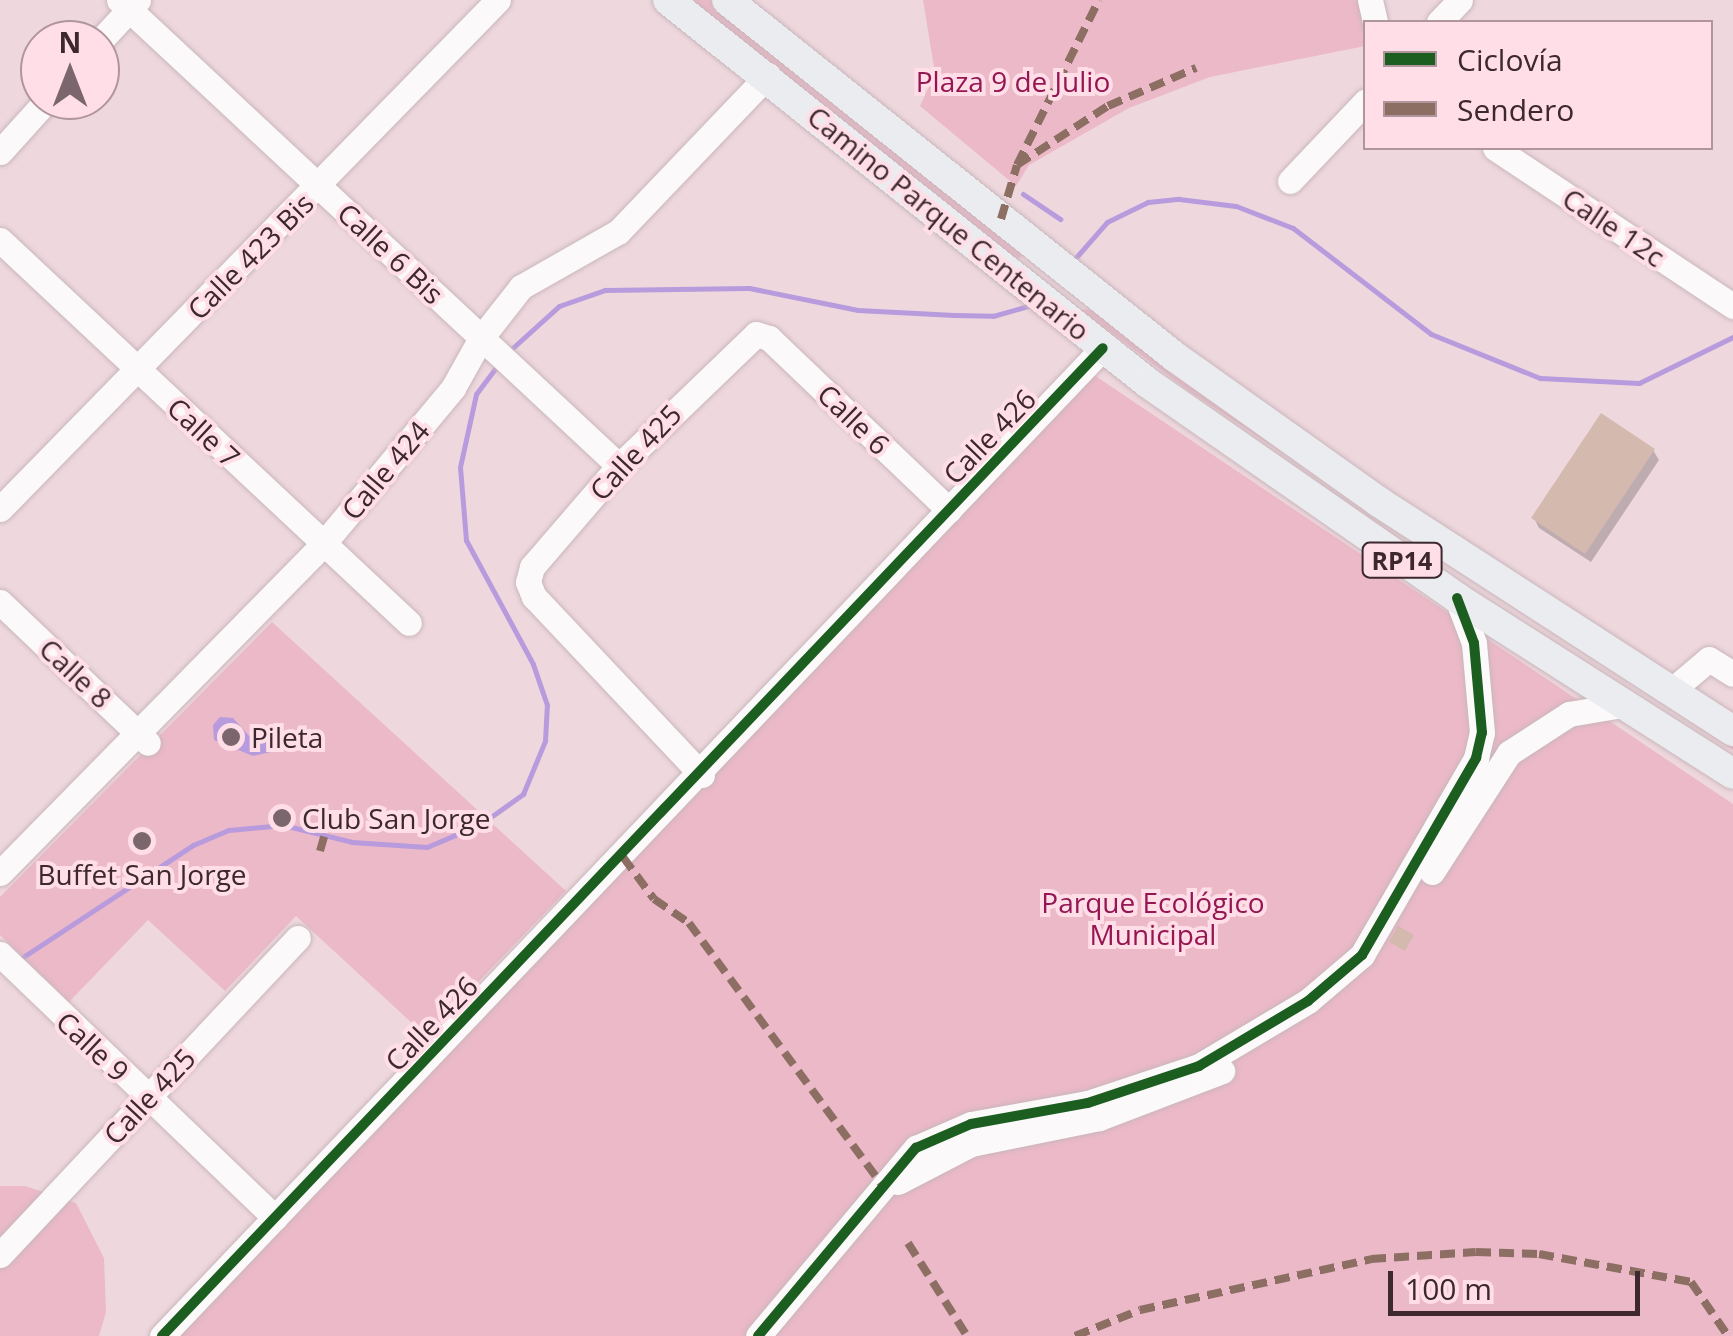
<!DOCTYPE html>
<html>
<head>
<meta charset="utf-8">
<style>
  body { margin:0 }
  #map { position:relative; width:1733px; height:1336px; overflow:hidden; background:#eed8de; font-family:"Open Sans",sans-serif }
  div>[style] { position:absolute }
  .green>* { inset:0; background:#ebb9c8 }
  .water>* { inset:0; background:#b89bdd }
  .shadow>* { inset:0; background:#0003 }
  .stream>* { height:5px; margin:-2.5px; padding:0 2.5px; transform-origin:2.5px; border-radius:2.5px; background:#b89bdd }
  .building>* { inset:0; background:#d4b9ae }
  .roads { filter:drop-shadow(0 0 2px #c9b6bb) drop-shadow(0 0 2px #c9b6bb) }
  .minor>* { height:25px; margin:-12.5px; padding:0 12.5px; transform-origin:12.5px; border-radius:12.5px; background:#fcf9fa }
  .major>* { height:30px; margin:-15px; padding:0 15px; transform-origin:15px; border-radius:15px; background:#ebecf0 }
  .quiet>* { height:8px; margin-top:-4px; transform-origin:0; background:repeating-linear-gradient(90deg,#8d6e63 0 15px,transparent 0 23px) }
  .cycleway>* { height:10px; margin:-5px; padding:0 5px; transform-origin:5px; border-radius:5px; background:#1b5e20 }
  .dots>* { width:28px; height:28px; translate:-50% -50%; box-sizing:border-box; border:5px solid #ffdee7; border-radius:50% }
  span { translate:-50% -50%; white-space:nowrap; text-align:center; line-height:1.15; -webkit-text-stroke:8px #ffdee7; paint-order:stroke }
  .shield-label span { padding:2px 8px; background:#ffdee7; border:2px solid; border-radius:8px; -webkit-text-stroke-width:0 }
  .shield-label { font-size:25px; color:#3c282e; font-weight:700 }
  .park-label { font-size:28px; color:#951652 }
  .street-label { font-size:28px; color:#3c282e }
  .poi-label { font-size:28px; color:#3c282e }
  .left { translate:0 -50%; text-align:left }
  .legend { position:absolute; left:1363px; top:20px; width:350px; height:130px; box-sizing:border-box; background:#ffdee7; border:2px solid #b1959d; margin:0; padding:12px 18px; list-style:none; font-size:30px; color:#3c282e }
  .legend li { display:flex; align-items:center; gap:20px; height:50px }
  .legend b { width:50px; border:2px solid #b1959d }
  .north { position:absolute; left:20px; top:20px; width:100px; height:100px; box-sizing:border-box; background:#ffdee7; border:2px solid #b1959d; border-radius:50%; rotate:0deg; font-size:28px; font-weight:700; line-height:40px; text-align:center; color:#3c282e }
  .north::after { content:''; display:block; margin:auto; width:35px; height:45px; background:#7a666c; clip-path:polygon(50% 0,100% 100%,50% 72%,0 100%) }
  .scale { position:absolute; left:1388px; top:1271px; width:252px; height:45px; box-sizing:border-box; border:5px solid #3c282e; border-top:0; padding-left:12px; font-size:30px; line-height:35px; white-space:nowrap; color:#3c282e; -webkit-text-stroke:8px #ffdee7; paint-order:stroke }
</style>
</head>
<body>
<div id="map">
  <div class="green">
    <div style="clip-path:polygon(688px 0,714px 0,1023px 255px,1015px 261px)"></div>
    <div style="clip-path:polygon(923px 0,1360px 0,1365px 46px,1210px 77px,1129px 108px,1029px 165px,1016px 186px,920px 106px,935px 73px)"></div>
    <div style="clip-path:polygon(1089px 309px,1469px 570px,1733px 738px,1733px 750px,1192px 393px,1081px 310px)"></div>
    <div style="clip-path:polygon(1094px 375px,1733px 804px,1733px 1336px,174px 1336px)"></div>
    <div style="clip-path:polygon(272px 622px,566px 891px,426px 1036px,296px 916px,225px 991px,148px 920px,69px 1002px,0 935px,0 897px)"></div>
    <div style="clip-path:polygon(0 1186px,25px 1186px,76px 1203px,104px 1258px,106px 1312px,99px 1336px,0 1336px)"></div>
  </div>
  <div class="water">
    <div style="clip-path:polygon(220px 717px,233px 718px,251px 738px,266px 739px,271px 752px,253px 756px,214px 740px,213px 725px)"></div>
  </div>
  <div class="shadow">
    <div style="clip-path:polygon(1653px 450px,1659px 460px,1591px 562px,1539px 528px,1534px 518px)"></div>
    <div style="clip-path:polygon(143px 834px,152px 842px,143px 852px,134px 843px)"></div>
  </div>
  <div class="stream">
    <div style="left:1023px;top:194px;width:45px;rotate:34deg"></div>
    <div style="left:1072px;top:262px;width:53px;rotate:-48.8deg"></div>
    <div style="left:1107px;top:222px;width:46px;rotate:-26deg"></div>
    <div style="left:1148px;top:202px;width:31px;rotate:-6deg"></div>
    <div style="left:1179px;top:199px;width:57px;rotate:7deg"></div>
    <div style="left:1236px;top:206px;width:61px;rotate:21.1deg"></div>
    <div style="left:1293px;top:228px;width:174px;rotate:37.5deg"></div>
    <div style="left:1431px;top:334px;width:118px;rotate:22deg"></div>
    <div style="left:1540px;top:378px;width:99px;rotate:2.9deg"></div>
    <div style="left:1639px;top:383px;width:105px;rotate:-26.1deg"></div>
    <div style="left:507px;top:353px;width:70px;rotate:-42.1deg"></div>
    <div style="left:559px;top:306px;width:49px;rotate:-19.2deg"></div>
    <div style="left:605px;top:290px;width:144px;rotate:-0.8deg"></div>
    <div style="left:749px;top:288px;width:111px;rotate:11.4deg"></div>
    <div style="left:858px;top:310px;width:96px;rotate:3deg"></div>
    <div style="left:954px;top:315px;width:39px;rotate:1deg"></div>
    <div style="left:993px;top:316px;width:44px;rotate:-15.9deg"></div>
    <div style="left:20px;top:959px;width:207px;rotate:-33.4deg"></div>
    <div style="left:193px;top:845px;width:39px;rotate:-23deg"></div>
    <div style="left:229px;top:830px;width:54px;rotate:-5.3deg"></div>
    <div style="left:283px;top:825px;width:71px;rotate:13.8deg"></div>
    <div style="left:352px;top:842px;width:75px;rotate:3.8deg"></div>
    <div style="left:427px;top:847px;width:59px;rotate:-23.1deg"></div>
    <div style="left:481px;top:824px;width:52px;rotate:-35.5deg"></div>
    <div style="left:523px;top:794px;width:57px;rotate:-67.5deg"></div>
    <div style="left:545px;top:741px;width:36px;rotate:-87deg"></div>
    <div style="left:547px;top:705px;width:43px;rotate:-108.9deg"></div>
    <div style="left:533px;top:664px;width:141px;rotate:-118.4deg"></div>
    <div style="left:466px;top:540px;width:73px;rotate:-94.7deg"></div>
    <div style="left:460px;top:467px;width:75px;rotate:-77.6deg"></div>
    <div style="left:476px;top:394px;width:35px;rotate:-53deg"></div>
  </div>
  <div class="building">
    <div style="clip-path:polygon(1601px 413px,1655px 449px,1585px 554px,1531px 518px)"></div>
    <div style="clip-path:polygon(1398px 926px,1414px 935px,1405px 951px,1389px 942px)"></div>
  </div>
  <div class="roads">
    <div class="minor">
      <div style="left:119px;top:0;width:683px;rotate:42.98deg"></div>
      <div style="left:1370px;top:0;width:23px;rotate:77deg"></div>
      <div style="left:1439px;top:22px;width:30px;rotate:-46deg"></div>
      <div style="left:100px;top:41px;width:56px;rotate:-47.2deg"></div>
      <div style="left:1495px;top:148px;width:286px;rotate:33.6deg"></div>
      <div style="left:0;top:152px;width:70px;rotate:-47.9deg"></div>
      <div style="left:1290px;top:181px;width:110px;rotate:-46.5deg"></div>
      <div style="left:0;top:240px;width:560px;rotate:43.12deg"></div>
      <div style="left:0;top:509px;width:712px;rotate:-45.63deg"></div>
      <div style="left:0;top:602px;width:204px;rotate:43.6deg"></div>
      <div style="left:1672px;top:690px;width:48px;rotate:-40deg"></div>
      <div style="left:1709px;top:659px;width:28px;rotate:32deg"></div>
      <div style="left:702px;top:775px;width:245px;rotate:-133.3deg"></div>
      <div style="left:534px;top:597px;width:16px;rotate:-112deg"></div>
      <div style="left:528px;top:582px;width:16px;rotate:-75deg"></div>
      <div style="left:532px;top:567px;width:133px;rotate:-49.3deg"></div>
      <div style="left:619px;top:466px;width:190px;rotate:-43.9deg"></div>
      <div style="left:756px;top:334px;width:14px;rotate:17deg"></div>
      <div style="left:769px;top:338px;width:249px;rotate:43.7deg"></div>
      <div style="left:1432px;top:872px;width:142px;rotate:-57.1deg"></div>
      <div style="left:1509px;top:753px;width:72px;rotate:-33deg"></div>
      <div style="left:1569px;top:714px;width:54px;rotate:-9.6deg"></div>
      <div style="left:0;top:873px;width:462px;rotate:-45.5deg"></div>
      <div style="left:324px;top:543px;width:202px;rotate:-50.2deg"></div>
      <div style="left:453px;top:388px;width:57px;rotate:-60.8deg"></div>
      <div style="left:481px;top:338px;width:65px;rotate:-51.9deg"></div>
      <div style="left:521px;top:287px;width:112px;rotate:-29.6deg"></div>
      <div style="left:618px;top:232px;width:217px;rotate:-46.3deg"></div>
      <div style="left:0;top:954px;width:381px;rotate:43.8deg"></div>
      <div style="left:898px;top:1182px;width:82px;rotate:-27.5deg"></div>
      <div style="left:971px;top:1144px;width:131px;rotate:-11.5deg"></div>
      <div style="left:1099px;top:1118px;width:132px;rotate:-20.9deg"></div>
      <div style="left:0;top:1255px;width:435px;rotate:-46.8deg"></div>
      <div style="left:162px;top:1336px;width:1364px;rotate:-46.4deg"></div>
      <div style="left:758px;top:1336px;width:246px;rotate:-50deg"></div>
      <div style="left:916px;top:1148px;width:60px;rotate:-23.6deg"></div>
      <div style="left:971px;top:1124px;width:119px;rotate:-10.2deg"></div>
      <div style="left:1088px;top:1103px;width:117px;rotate:-18.4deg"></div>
      <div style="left:1199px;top:1066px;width:127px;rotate:-30.8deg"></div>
      <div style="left:1308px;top:1001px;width:71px;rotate:-40.4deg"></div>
      <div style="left:1362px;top:955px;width:228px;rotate:-59.9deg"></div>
      <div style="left:1476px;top:758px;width:26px;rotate:-77deg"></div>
      <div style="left:1482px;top:733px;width:90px;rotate:-95.1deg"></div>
      <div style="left:1474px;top:643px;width:48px;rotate:-110.7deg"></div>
    </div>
    <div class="major">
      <div style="left:668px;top:0;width:614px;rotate:38.59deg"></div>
      <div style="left:1148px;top:383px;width:376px;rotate:34.8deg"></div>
      <div style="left:1457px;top:598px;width:327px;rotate:32.5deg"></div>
      <div style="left:727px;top:0;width:573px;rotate:38.55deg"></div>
      <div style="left:1175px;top:357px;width:250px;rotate:35.4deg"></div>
      <div style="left:1379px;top:502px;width:422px;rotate:32.9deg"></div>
    </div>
  </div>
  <div class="quiet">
    <div style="left:1017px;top:165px;width:184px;rotate:-63.6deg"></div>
    <div style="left:1001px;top:219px;width:56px;rotate:-73.5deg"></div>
    <div style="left:1017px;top:165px;width:108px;rotate:-33deg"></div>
    <div style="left:1108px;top:106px;width:96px;rotate:-23.4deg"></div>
    <div style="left:320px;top:851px;width:37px;rotate:-74deg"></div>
    <div style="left:623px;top:857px;width:52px;rotate:53.6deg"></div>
    <div style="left:654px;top:899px;width:42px;rotate:34.4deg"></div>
    <div style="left:689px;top:923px;width:330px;rotate:53.6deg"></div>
    <div style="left:908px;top:1243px;width:110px;rotate:57.6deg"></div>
    <div style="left:1075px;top:1336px;width:70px;rotate:-21.8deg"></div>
    <div style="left:1140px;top:1310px;width:237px;rotate:-12.4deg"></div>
    <div style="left:1371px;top:1259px;width:105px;rotate:-3.8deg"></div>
    <div style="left:1476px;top:1252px;width:63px;rotate:1.8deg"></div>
    <div style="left:1539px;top:1254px;width:155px;rotate:10.4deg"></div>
    <div style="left:1691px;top:1282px;width:65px;rotate:55.6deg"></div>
  </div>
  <div class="cycleway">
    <div style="left:162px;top:1336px;width:1364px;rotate:-46.4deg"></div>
    <div style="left:758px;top:1336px;width:246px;rotate:-50deg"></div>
    <div style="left:916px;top:1148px;width:60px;rotate:-23.6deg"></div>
    <div style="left:971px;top:1124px;width:119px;rotate:-10.2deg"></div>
    <div style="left:1088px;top:1103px;width:117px;rotate:-18.4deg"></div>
    <div style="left:1199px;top:1066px;width:127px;rotate:-30.8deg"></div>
    <div style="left:1308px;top:1001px;width:71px;rotate:-40.4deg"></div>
    <div style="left:1362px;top:955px;width:228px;rotate:-59.9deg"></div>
    <div style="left:1476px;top:758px;width:26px;rotate:-77deg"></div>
    <div style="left:1482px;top:733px;width:90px;rotate:-95.1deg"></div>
    <div style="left:1474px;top:643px;width:48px;rotate:-110.7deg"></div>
  </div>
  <div class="dots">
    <div style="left:231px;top:737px;background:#7a666c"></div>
    <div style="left:282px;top:818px;background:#7a666c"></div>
    <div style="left:142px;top:841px;background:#7a666c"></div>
  </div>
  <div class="shield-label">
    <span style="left:1402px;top:560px">RP14</span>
  </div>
  <div class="park-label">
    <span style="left:1013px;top:81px">Plaza 9 de Julio</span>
    <span style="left:1153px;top:918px">Parque Ecológico<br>Municipal</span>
  </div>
  <div class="street-label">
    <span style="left:949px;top:223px;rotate:39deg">Camino Parque Centenario</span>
    <span style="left:1614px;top:227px;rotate:34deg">Calle 12c</span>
    <span style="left:391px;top:253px;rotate:43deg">Calle 6 Bis</span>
    <span style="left:250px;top:256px;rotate:-45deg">Calle 423 Bis</span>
    <span style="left:854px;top:419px;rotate:44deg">Calle 6</span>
    <span style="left:204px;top:432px;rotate:43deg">Calle 7</span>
    <span style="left:989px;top:436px;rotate:-46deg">Calle 426</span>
    <span style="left:635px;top:452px;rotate:-47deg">Calle 425</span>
    <span style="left:385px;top:470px;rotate:-50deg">Calle 424</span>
    <span style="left:76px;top:673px;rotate:43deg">Calle 8</span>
    <span style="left:431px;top:1023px;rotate:-46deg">Calle 426</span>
    <span style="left:93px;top:1046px;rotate:43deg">Calle 9</span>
    <span style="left:149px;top:1096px;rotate:-47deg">Calle 425</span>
  </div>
  <div class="poi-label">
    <span class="left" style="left:251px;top:737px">Pileta</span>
    <span class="left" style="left:302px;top:818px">Club San Jorge</span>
    <span style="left:142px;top:874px">Buffet San Jorge</span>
  </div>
  <ul class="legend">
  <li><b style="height:12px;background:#1b5e20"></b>Ciclovía</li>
  <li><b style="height:12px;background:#8d6e63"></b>Sendero</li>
  </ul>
  <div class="north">N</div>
  <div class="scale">100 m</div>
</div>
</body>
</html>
